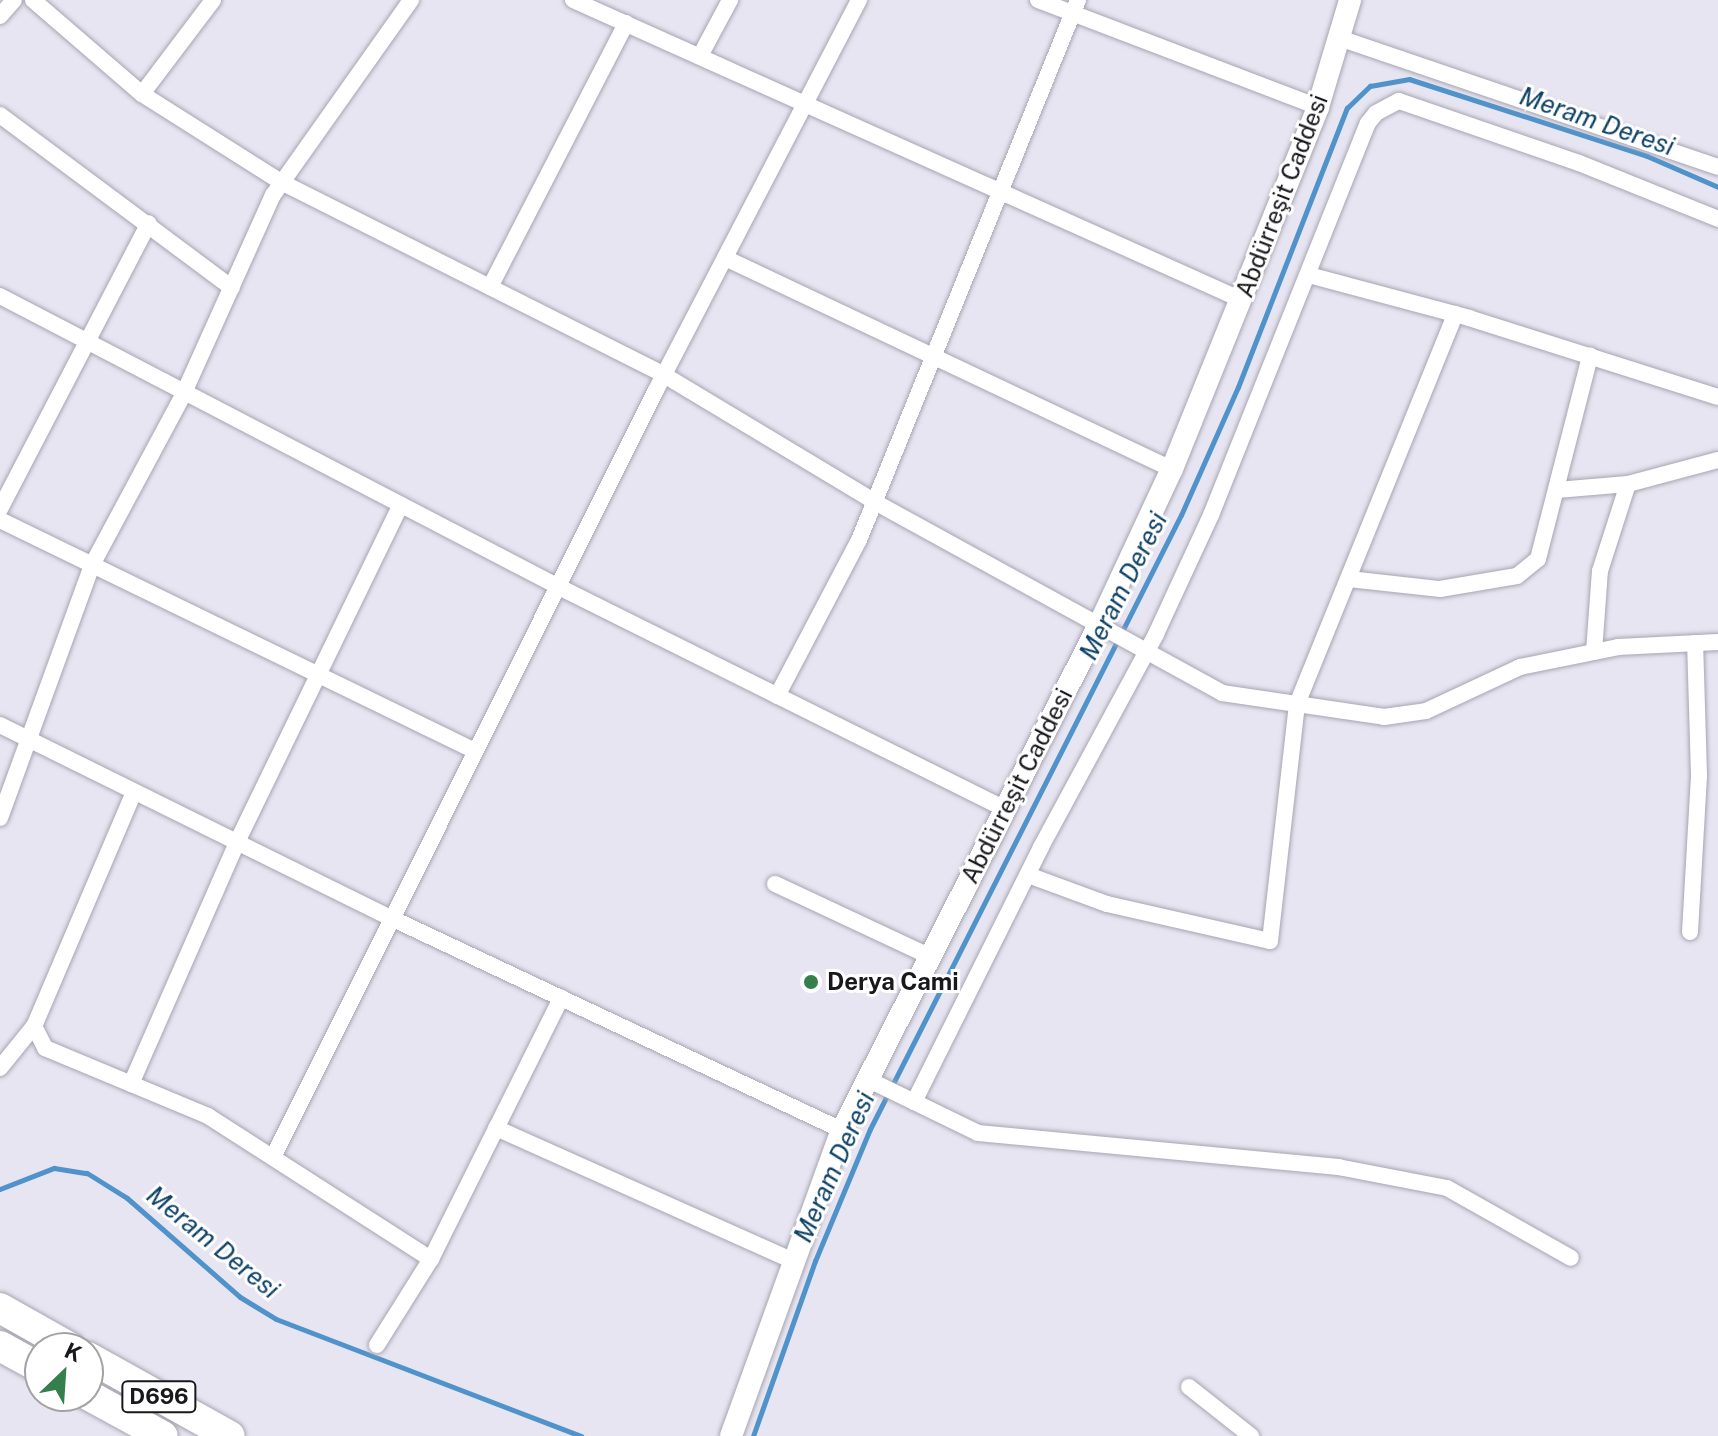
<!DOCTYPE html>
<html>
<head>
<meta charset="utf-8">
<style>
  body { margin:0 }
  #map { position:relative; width:1718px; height:1436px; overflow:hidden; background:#e6e5f1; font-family:"Public Sans",sans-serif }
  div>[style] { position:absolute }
  .stream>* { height:5px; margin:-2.5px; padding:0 2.5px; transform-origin:2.5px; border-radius:2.5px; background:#5093ca }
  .roads { filter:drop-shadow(0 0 2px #a7a5b1) drop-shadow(0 0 2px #a7a5b1) }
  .street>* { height:16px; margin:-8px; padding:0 8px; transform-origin:8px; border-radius:8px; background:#fff }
  .secondary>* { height:22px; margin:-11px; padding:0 11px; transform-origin:11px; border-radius:11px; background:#fff }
  .highway>* { height:30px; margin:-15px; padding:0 15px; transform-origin:15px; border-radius:15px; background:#fff }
  .dots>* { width:22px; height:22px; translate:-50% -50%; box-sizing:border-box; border:4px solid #fff; border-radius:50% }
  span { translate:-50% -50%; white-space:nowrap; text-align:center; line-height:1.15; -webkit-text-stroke:6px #fff; paint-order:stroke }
  .shield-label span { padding:2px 6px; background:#fff; border:2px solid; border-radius:6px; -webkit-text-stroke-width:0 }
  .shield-label { font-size:22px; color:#18171c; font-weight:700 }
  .street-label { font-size:24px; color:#18171c }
  .poi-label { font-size:24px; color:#18171c; font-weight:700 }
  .left { translate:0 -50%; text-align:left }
  .water-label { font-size:26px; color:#0e4267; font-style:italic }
  .north { position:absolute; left:24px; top:1332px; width:80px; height:80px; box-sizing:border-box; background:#fff; border:2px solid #a3a2a4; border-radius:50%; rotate:25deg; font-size:22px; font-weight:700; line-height:32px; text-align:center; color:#18171c }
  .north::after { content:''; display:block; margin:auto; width:28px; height:36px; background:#357f4d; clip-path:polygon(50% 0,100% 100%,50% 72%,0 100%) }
</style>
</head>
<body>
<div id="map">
  <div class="stream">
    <div style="left:0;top:1189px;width:58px;rotate:-21.3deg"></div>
    <div style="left:54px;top:1168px;width:33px;rotate:9deg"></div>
    <div style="left:87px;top:1173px;width:47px;rotate:32deg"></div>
    <div style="left:127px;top:1198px;width:150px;rotate:41.2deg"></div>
    <div style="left:240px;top:1297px;width:42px;rotate:31.4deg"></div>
    <div style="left:276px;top:1319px;width:327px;rotate:21deg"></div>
    <div style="left:753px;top:1436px;width:186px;rotate:-70.5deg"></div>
    <div style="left:815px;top:1261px;width:143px;rotate:-67.4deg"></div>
    <div style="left:870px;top:1129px;width:688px;rotate:-63.14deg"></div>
    <div style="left:1181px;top:515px;width:140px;rotate:-66deg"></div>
    <div style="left:1238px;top:387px;width:300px;rotate:-68.7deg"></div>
    <div style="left:1347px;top:108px;width:32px;rotate:-44deg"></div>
    <div style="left:1370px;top:86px;width:40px;rotate:-10deg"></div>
    <div style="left:1409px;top:79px;width:250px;rotate:17.9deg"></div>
    <div style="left:1647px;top:156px;width:77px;rotate:23.6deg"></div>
  </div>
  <div class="roads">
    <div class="street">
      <div style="left:33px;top:0;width:144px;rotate:40.8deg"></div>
      <div style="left:142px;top:94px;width:165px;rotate:32.3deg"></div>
      <div style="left:281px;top:182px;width:429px;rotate:26.7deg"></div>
      <div style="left:664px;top:375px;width:246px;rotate:31deg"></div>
      <div style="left:875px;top:502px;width:396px;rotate:28.8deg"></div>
      <div style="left:1222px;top:693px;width:164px;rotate:8.4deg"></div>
      <div style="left:1384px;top:717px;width:42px;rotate:-8.1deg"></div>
      <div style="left:1426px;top:711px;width:104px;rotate:-25.1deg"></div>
      <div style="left:1520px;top:667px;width:100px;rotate:-11.5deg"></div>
      <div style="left:1618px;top:647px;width:100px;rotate:-2.9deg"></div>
      <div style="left:573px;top:0;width:733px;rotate:24.15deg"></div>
      <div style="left:1038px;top:0;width:300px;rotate:20.9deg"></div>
      <div style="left:0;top:16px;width:21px;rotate:-49deg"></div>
      <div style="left:1342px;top:39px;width:397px;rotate:18.8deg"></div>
      <div style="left:700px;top:56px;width:64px;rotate:-61.8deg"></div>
      <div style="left:142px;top:94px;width:118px;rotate:-52.9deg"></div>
      <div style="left:0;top:115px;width:289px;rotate:36.7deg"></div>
      <div style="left:725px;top:258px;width:494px;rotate:25.3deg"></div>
      <div style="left:1309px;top:275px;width:166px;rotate:15deg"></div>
      <div style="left:1469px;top:318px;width:261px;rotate:17.6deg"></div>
      <div style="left:490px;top:287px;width:297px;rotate:-62.7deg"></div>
      <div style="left:0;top:296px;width:628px;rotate:27.5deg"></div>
      <div style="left:557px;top:586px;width:500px;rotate:26.46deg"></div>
      <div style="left:1557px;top:490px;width:71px;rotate:-4.8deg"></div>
      <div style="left:1628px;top:484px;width:93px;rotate:-14.9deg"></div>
      <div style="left:0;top:509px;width:322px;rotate:-62.5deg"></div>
      <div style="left:0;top:520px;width:528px;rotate:25.93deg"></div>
      <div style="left:1349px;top:579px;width:92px;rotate:6.3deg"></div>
      <div style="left:1440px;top:589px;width:78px;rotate:-9.6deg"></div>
      <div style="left:1517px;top:576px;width:27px;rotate:-39deg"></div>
      <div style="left:1538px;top:559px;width:210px;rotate:-75.6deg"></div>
      <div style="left:1594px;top:652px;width:81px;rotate:-85.8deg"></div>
      <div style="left:1600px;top:571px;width:91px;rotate:-72.2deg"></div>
      <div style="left:777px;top:696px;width:176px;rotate:-62.3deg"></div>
      <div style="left:859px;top:540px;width:583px;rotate:-67.92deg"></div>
      <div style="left:0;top:725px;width:436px;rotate:26.3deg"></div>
      <div style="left:391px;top:918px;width:498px;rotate:25.2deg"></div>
      <div style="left:134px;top:792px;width:254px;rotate:113.1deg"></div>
      <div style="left:34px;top:1026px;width:25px;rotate:63deg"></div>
      <div style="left:45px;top:1048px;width:177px;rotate:22.6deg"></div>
      <div style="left:208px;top:1116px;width:265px;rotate:32.7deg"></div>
      <div style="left:0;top:818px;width:269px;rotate:-70deg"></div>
      <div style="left:92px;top:565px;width:193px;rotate:-61.8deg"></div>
      <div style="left:183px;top:395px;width:219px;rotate:-65.8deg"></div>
      <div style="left:273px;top:195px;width:239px;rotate:-54.7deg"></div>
      <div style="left:1028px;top:875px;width:84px;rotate:20.2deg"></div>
      <div style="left:1107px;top:904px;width:167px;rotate:12.8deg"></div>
      <div style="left:1270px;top:941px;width:239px;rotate:-83.5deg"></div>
      <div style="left:1297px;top:704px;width:421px;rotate:-67.9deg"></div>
      <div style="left:775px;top:884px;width:172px;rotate:25.1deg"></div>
      <div style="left:1690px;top:932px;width:157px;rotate:-86.7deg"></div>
      <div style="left:1699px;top:775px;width:132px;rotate:-91.7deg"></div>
      <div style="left:0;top:1068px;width:54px;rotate:-51deg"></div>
      <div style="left:867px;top:1079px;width:123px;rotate:25.9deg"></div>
      <div style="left:978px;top:1133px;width:362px;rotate:5.4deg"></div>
      <div style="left:1338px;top:1167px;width:111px;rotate:10.9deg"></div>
      <div style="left:1447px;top:1188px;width:142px;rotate:29.4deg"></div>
      <div style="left:131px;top:1084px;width:264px;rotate:-66.3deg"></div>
      <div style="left:237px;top:842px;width:375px;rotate:-64.1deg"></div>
      <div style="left:914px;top:1102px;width:285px;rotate:-63.5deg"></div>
      <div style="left:1041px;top:847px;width:242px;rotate:-61.6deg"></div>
      <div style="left:1156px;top:634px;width:131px;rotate:-65.2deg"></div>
      <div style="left:1211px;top:515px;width:422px;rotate:-68.2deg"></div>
      <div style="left:1368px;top:123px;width:13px;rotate:-51deg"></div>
      <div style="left:1376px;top:113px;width:26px;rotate:-28deg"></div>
      <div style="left:1399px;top:101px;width:190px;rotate:19deg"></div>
      <div style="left:1579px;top:163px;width:150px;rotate:21.9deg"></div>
      <div style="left:496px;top:1128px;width:323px;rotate:24.1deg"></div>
      <div style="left:274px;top:1155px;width:855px;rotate:-63.46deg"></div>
      <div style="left:656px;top:390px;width:440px;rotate:-62.5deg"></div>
      <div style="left:377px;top:1345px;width:102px;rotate:-57.9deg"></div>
      <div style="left:431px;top:1259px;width:292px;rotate:-63.5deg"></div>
      <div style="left:1189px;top:1387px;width:79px;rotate:38.3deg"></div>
    </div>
    <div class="secondary">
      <div style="left:731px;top:1436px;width:326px;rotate:-70.1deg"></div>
      <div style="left:842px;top:1130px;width:571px;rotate:-63.03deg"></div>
      <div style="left:1101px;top:621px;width:168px;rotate:-65deg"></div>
      <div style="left:1172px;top:469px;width:390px;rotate:-68deg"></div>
      <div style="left:1318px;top:107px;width:112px;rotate:-73.3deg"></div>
    </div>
    <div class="highway">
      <div style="left:0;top:1308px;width:81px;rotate:29.4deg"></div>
      <div style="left:0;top:1346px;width:46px;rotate:28.8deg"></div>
      <div style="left:88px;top:1357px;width:162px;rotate:29.1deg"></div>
      <div style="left:88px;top:1395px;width:85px;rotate:28.7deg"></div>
    </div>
  </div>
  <div class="dots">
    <div style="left:811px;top:982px;background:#357f4d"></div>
  </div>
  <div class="shield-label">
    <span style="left:159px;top:1397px">D696</span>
  </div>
  <div class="street-label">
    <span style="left:1282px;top:196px;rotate:-69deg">Abdürreşit Caddesi</span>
    <span style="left:1017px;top:786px;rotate:-63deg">Abdürreşit Caddesi</span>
  </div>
  <div class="poi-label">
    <span class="left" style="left:827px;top:982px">Derya Cami</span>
  </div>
  <div class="water-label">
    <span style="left:1597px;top:121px;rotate:19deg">Meram Deresi</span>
    <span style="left:1123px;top:586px;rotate:-63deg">Meram Deresi</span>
    <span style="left:834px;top:1167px;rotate:-66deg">Meram Deresi</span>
    <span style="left:213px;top:1242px;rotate:39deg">Meram Deresi</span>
  </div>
  <div class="north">K</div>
</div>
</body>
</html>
